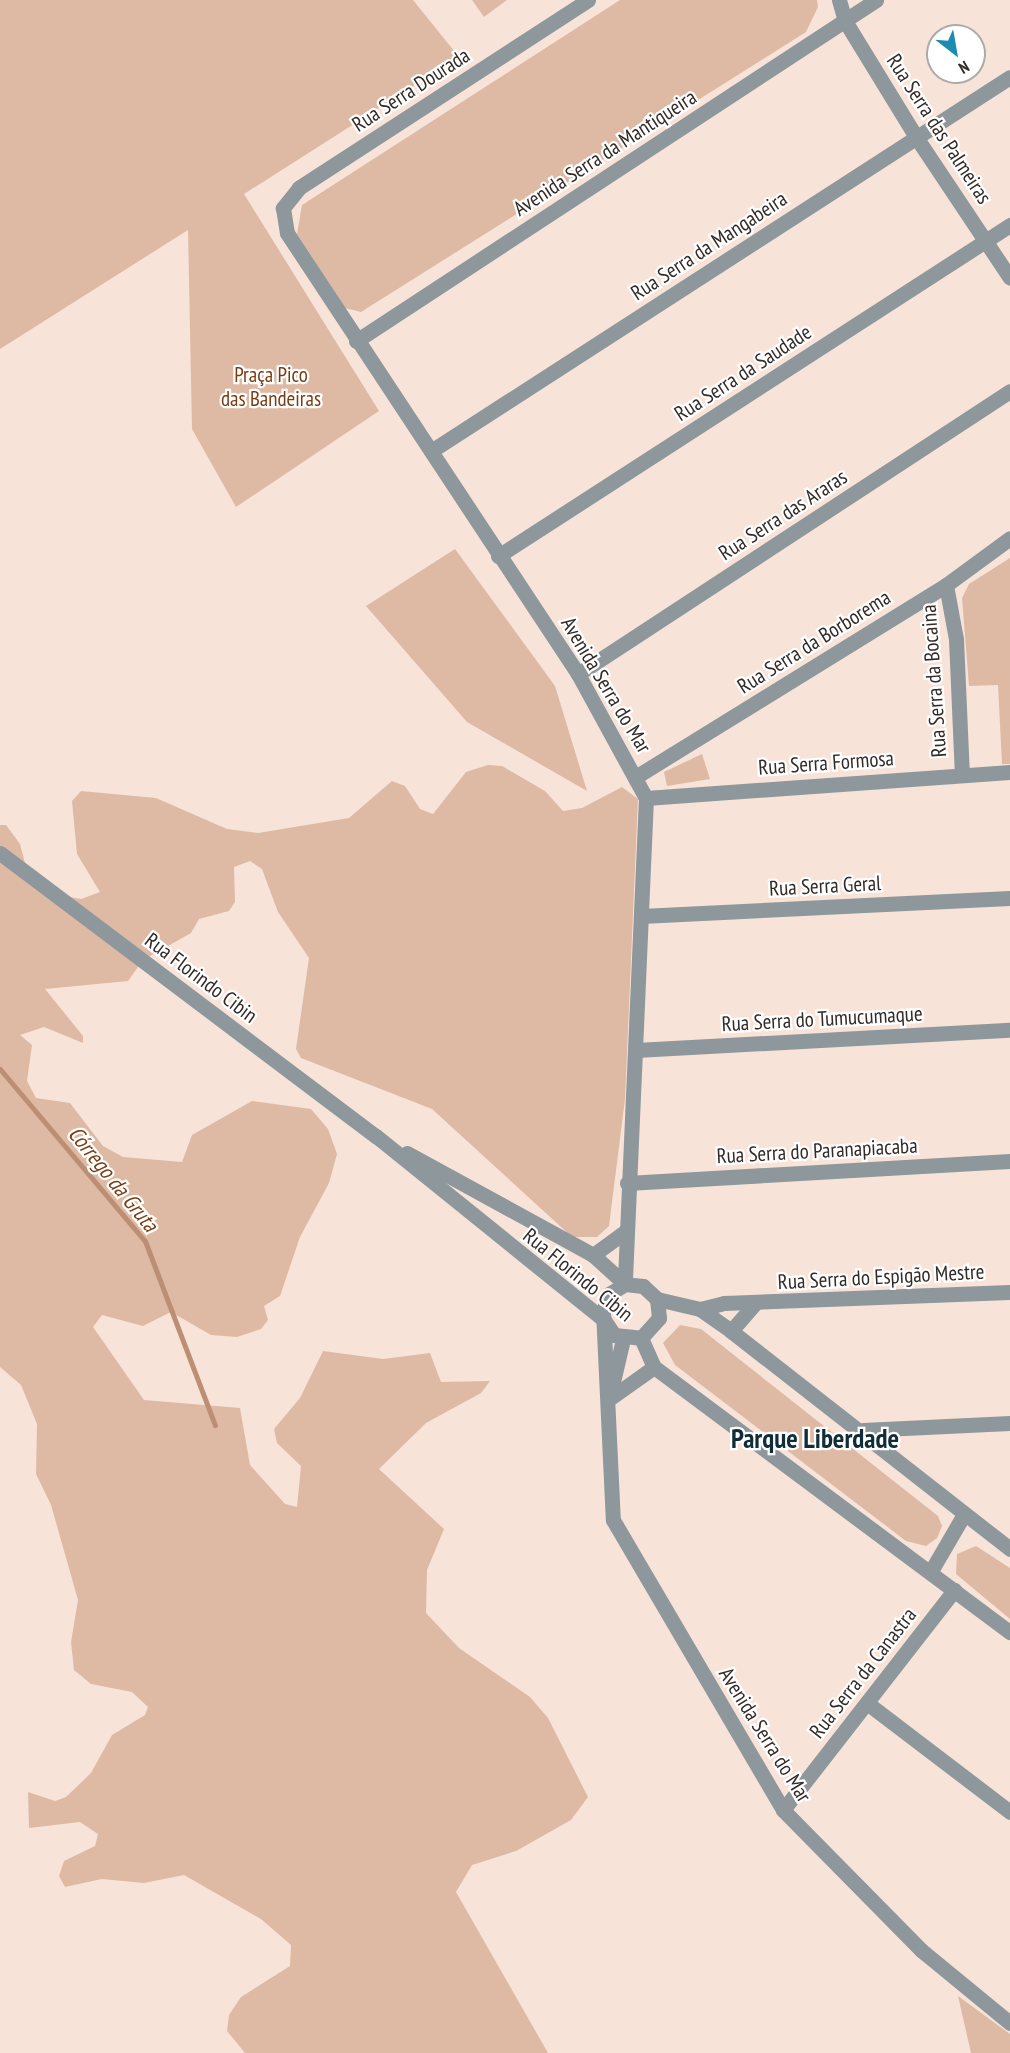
<!DOCTYPE html>
<html>
<head>
<meta charset="utf-8">
<style>
  body { margin:0 }
  #map { position:relative; width:1010px; height:2053px; overflow:hidden; background:#f7e3d8; font-family:"PT Sans Narrow",sans-serif }
  div>[style] { position:absolute }
  .green>* { inset:0; background:#debaa5 }
  .stream>* { height:5px; margin:-2.5px; padding:0 2.5px; transform-origin:2.5px; border-radius:2.5px; background:#bc8e73 }
  .minor>* { height:15px; margin:-7.5px; padding:0 7.5px; transform-origin:7.5px; border-radius:7.5px; background:#8e979b }
  span { translate:-50% -50%; white-space:nowrap; text-align:center; line-height:1.15; -webkit-text-stroke:4.5px #fff; paint-order:stroke }
  .street-label { font-size:21px; color:#322b27 }
  .park-label { font-size:21px; color:#783d14 }
  .water-label { font-size:22px; color:#793e14; font-style:italic }
  .district-label { font-size:27px; color:#102d38; font-weight:700 }
  .north { position:absolute; left:926px; top:24px; width:60px; height:60px; box-sizing:border-box; background:#fff; border:2px solid #adaaa9; border-radius:50%; rotate:149deg; font-size:16px; font-weight:700; line-height:24px; text-align:center; color:#322b27 }
  .north::after { content:''; display:block; margin:auto; width:21px; height:27px; background:#1d8cb2; clip-path:polygon(50% 0,100% 100%,50% 72%,0 100%) }
</style>
</head>
<body>
<div id="map">
  <div class="green">
    <div style="clip-path:polygon(0 0,413px 0,459px 57px,244px 194px,379px 411px,236px 507px,192px 429px,188px 230px,0 349px)"></div>
    <div style="clip-path:polygon(472px 0,507px 0,484px 17px)"></div>
    <div style="clip-path:polygon(620px 0,817px 0,818px 7px,806px 32px,361px 312px,345px 308px,297px 234px,302px 205px)"></div>
    <div style="clip-path:polygon(455px 549px,555px 686px,587px 791px,467px 722px,366px 606px)"></div>
    <div style="clip-path:polygon(1010px 558px,1010px 764px,1002px 764px,998px 685px,969px 686px,962px 598px,969px 584px)"></div>
    <div style="clip-path:polygon(702px 754px,710px 779px,667px 786px,664px 772px)"></div>
    <div style="clip-path:polygon(488px 765px,502px 766px,545px 791px,563px 811px,582px 808px,622px 787px,638px 799px,625px 1099px,609px 1226px,597px 1237px,572px 1237px,432px 1109px,301px 1058px,296px 1049px,309px 958px,278px 912px,262px 869px,250px 861px,234px 867px,235px 902px,229px 911px,199px 919px,191px 933px,143px 960px,128px 981px,45px 989px,83px 1036px,83px 1043px,44px 1027px,20px 1035px,32px 1045px,27px 1081px,36px 1098px,70px 1103px,103px 1146px,123px 1157px,182px 1162px,192px 1135px,252px 1101px,311px 1109px,328px 1129px,337px 1154px,329px 1183px,300px 1237px,280px 1296px,264px 1306px,268px 1320px,261px 1329px,237px 1337px,211px 1335px,171px 1312px,143px 1326px,102px 1315px,93px 1327px,144px 1400px,240px 1408px,250px 1465px,285px 1504px,297px 1507px,301px 1466px,277px 1443px,274px 1429px,300px 1398px,323px 1351px,383px 1359px,430px 1353px,441px 1382px,490px 1381px,481px 1393px,426px 1423px,379px 1469px,444px 1529px,427px 1570px,426px 1613px,459px 1648px,530px 1697px,548px 1718px,588px 1797px,571px 1820px,516px 1851px,472px 1865px,456px 1892px,548px 2053px,245px 2053px,227px 2031px,229px 2015px,241px 1997px,290px 1966px,291px 1945px,261px 1919px,184px 1875px,144px 1883px,102px 1879px,65px 1887px,59px 1876px,64px 1861px,95px 1846px,98px 1834px,80px 1822px,29px 1828px,28px 1792px,55px 1801px,66px 1797px,91px 1773px,112px 1735px,145px 1715px,148px 1707px,132px 1692px,91px 1684px,74px 1670px,71px 1642px,78px 1600px,51px 1505px,36px 1474px,37px 1424px,21px 1385px,0 1367px,0 825px,6px 825px,20px 844px,26px 867px,53px 894px,81px 899px,100px 892px,77px 854px,72px 801px,81px 791px,156px 798px,227px 829px,258px 833px,349px 818px,392px 781px,405px 786px,420px 809px,433px 814px,466px 772px)"></div>
    <div style="clip-path:polygon(680px 1325px,701px 1329px,938px 1516px,942px 1526px,937px 1538px,926px 1546px,906px 1541px,675px 1365px,663px 1343px)"></div>
    <div style="clip-path:polygon(976px 1546px,1010px 1568px,1010px 1619px,956px 1574px,957px 1554px)"></div>
    <div style="clip-path:polygon(958px 1996px,1010px 2034px,1010px 2053px,971px 2053px)"></div>
  </div>
  <div class="stream">
    <div style="left:0;top:1069px;width:225px;rotate:49.9deg"></div>
    <div style="left:145px;top:1241px;width:197px;rotate:69.2deg"></div>
  </div>
  <div class="minor">
    <div style="left:588px;top:0;width:345px;rotate:147deg"></div>
    <div style="left:299px;top:188px;width:26px;rotate:129deg"></div>
    <div style="left:283px;top:208px;width:25px;rotate:81deg"></div>
    <div style="left:287px;top:233px;width:528px;rotate:56.58deg"></div>
    <div style="left:578px;top:674px;width:141px;rotate:61.3deg"></div>
    <div style="left:646px;top:798px;width:486px;rotate:92.5deg"></div>
    <div style="left:839px;top:0;width:22px;rotate:74deg"></div>
    <div style="left:845px;top:21px;width:136px;rotate:58.5deg"></div>
    <div style="left:916px;top:137px;width:169px;rotate:56.3deg"></div>
    <div style="left:356px;top:341px;width:622px;rotate:-33.26deg"></div>
    <div style="left:431px;top:451px;width:689px;rotate:-32.86deg"></div>
    <div style="left:498px;top:556px;width:610px;rotate:-32.88deg"></div>
    <div style="left:946px;top:585px;width:55px;rotate:79.5deg"></div>
    <div style="left:956px;top:639px;width:135px;rotate:87.5deg"></div>
    <div style="left:578px;top:674px;width:516px;rotate:-33.23deg"></div>
    <div style="left:637px;top:776px;width:363px;rotate:-31.7deg"></div>
    <div style="left:946px;top:585px;width:79px;rotate:-36.3deg"></div>
    <div style="left:646px;top:798px;width:365px;rotate:-4.1deg"></div>
    <div style="left:0;top:853px;width:471px;rotate:37deg"></div>
    <div style="left:376px;top:1136px;width:293px;rotate:38.9deg"></div>
    <div style="left:604px;top:1320px;width:18px;rotate:56deg"></div>
    <div style="left:614px;top:1335px;width:27px;rotate:6deg"></div>
    <div style="left:641px;top:1338px;width:32px;rotate:66deg"></div>
    <div style="left:654px;top:1367px;width:444px;rotate:36.7deg"></div>
    <div style="left:641px;top:916px;width:369px;rotate:-2.8deg"></div>
    <div style="left:636px;top:1050px;width:375px;rotate:-3.1deg"></div>
    <div style="left:407px;top:1153px;width:212px;rotate:28.7deg"></div>
    <div style="left:593px;top:1255px;width:43px;rotate:42.2deg"></div>
    <div style="left:627px;top:1183px;width:384px;rotate:-3.3deg"></div>
    <div style="left:593px;top:1255px;width:41px;rotate:-36deg"></div>
    <div style="left:657px;top:1299px;width:44px;rotate:13.1deg"></div>
    <div style="left:700px;top:1309px;width:38px;rotate:35deg"></div>
    <div style="left:731px;top:1331px;width:354px;rotate:38deg"></div>
    <div style="left:700px;top:1309px;width:25px;rotate:-14deg"></div>
    <div style="left:724px;top:1303px;width:286px;rotate:-2.2deg"></div>
    <div style="left:731px;top:1331px;width:35px;rotate:-49deg"></div>
    <div style="left:641px;top:1338px;width:27px;rotate:-48deg"></div>
    <div style="left:659px;top:1318px;width:19px;rotate:-96deg"></div>
    <div style="left:657px;top:1299px;width:19px;rotate:-137deg"></div>
    <div style="left:643px;top:1286px;width:18px;rotate:-174deg"></div>
    <div style="left:625px;top:1284px;width:19px;rotate:148deg"></div>
    <div style="left:609px;top:1294px;width:18px;rotate:109deg"></div>
    <div style="left:603px;top:1311px;width:209px;rotate:87.3deg"></div>
    <div style="left:613px;top:1520px;width:336px;rotate:59.6deg"></div>
    <div style="left:783px;top:1810px;width:197px;rotate:45.4deg"></div>
    <div style="left:921px;top:1950px;width:115px;rotate:39.4deg"></div>
    <div style="left:613px;top:1382px;width:44px;rotate:-76.9deg"></div>
    <div style="left:609px;top:1399px;width:55px;rotate:-35.4deg"></div>
    <div style="left:863px;top:1430px;width:147px;rotate:-2.7deg"></div>
    <div style="left:931px;top:1571px;width:64px;rotate:-59.8deg"></div>
    <div style="left:867px;top:1703px;width:180px;rotate:37.3deg"></div>
    <div style="left:783px;top:1810px;width:279px;rotate:-52.1deg"></div>
  </div>
  <div class="street-label">
    <span style="left:411px;top:90px;rotate:-33deg">Rua Serra Dourada</span>
    <span style="left:939px;top:129px;rotate:57deg">Rua Serra das Palmeiras</span>
    <span style="left:605px;top:153px;rotate:-33deg">Avenida Serra da Mantiqueira</span>
    <span style="left:709px;top:246px;rotate:-33deg">Rua Serra da Mangabeira</span>
    <span style="left:743px;top:373px;rotate:-33deg">Rua Serra da Saudade</span>
    <span style="left:783px;top:515px;rotate:-33deg">Rua Serra das Araras</span>
    <span style="left:814px;top:642px;rotate:-32deg">Rua Serra da Borborema</span>
    <span style="left:934px;top:681px;rotate:-94deg">Rua Serra da Bocaina</span>
    <span style="left:606px;top:685px;rotate:59deg">Avenida Serra do Mar</span>
    <span style="left:826px;top:763px;rotate:-4deg">Rua Serra Formosa</span>
    <span style="left:825px;top:886px;rotate:-3deg">Rua Serra Geral</span>
    <span style="left:201px;top:978px;rotate:37deg">Rua Florindo Cibin</span>
    <span style="left:822px;top:1019px;rotate:-3deg">Rua Serra do Tumucumaque</span>
    <span style="left:817px;top:1151px;rotate:-3deg">Rua Serra do Paranapiacaba</span>
    <span style="left:578px;top:1275px;rotate:39deg">Rua Florindo Cibin</span>
    <span style="left:881px;top:1277px;rotate:-3deg">Rua Serra do Espigão Mestre</span>
    <span style="left:863px;top:1673px;rotate:-52deg">Rua Serra da Canastra</span>
    <span style="left:765px;top:1735px;rotate:58deg">Avenida Serra do Mar</span>
  </div>
  <div class="park-label">
    <span style="left:271px;top:387px">Praça Pico<br>das Bandeiras</span>
  </div>
  <div class="water-label">
    <span style="left:113px;top:1179px;rotate:51deg">Córrego da Gruta</span>
  </div>
  <div class="district-label">
    <span style="left:815px;top:1439px">Parque Liberdade</span>
  </div>
  <div class="north">N</div>
</div>
</body>
</html>
